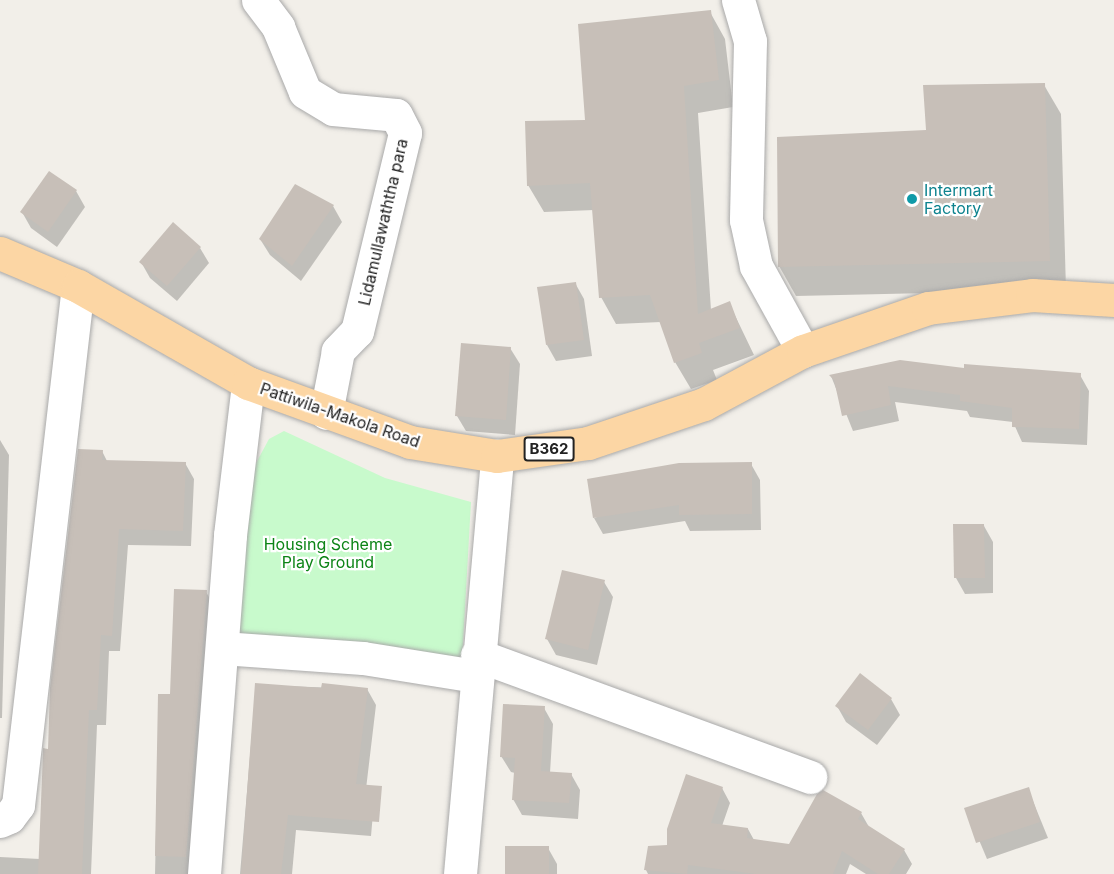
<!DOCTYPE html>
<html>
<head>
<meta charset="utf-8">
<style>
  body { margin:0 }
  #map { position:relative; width:1114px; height:874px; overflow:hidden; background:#f2efe9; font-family:Inter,sans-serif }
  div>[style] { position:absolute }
  .park>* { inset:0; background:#c8facc }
  .shadow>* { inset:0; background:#0003 }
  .building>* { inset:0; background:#c7bfb8 }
  .roads { filter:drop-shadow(0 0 2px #a9a9a9) drop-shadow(0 0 2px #a9a9a9) }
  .minor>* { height:33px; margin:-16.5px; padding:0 16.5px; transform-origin:16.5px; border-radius:16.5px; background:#fff }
  .primary>* { height:33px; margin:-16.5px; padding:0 16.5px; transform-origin:16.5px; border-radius:16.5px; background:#fcd6a4 }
  .dots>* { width:16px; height:16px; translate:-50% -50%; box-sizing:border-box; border:3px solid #fff; border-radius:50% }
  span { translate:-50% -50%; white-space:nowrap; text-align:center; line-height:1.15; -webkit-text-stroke:4.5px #fff; paint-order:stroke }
  .shield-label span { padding:2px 4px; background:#fff; border:2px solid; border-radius:4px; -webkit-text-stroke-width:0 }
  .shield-label { font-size:15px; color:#222; font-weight:700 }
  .culture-label { font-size:16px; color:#0d838f }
  .left { translate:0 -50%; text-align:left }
  .street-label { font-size:16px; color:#222 }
  .park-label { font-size:16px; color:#0c8416 }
</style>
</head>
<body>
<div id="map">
  <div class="park">
    <div style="clip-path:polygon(284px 431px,385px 478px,471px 502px,462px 662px,236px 634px,249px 476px,269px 439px)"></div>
  </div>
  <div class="shadow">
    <div style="clip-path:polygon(710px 12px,725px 39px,733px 107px,698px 113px,711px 310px,729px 303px,754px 355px,713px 370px,717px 380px,691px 389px,675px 362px,661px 322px,616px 324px,601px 297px,594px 210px,544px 212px,528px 185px,587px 121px)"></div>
    <div style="clip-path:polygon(1044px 85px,1061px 114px,1066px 290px,796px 296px,779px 266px,928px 132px)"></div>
    <div style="clip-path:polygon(76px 191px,85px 207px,57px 247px,31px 228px,22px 212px)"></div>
    <div style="clip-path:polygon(333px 206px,342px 222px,301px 281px,270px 255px,260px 239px)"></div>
    <div style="clip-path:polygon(200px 248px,209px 263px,177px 301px,150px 278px,141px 262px)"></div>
    <div style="clip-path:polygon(575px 283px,584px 299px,592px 356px,556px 361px,547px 345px)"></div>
    <div style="clip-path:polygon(510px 348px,520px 364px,515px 435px,466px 431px,457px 416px)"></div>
    <div style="clip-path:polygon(965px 369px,1080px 375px,1089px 391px,1087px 445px,1022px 442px,1013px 422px,970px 417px,967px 411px,895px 402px,899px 421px,853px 431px,831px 376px)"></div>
    <div style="clip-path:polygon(0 440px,9px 455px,2px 718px,0 718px)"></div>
    <div style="clip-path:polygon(102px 451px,107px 461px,185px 463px,194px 479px,191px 546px,128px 545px,120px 651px,109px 651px,106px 725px,97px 725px,91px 874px,0 874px,0 857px,40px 859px,50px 750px)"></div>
    <div style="clip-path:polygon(751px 464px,760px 480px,761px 530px,690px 531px,685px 521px,603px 534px,594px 518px)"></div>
    <div style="clip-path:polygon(984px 526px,993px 542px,993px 593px,965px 594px,956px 578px)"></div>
    <div style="clip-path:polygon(604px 582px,613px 597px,597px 665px,556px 655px,547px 639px)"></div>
    <div style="clip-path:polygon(206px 592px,215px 607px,196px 874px,155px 874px,159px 695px,171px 696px)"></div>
    <div style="clip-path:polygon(256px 685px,367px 689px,376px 705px,366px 789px,374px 802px,371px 836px,296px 830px,292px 874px,240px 874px)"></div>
    <div style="clip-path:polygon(891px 699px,900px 715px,877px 745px,846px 722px,837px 706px)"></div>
    <div style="clip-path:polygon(544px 708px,553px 724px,550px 773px,571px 774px,580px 790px,578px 819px,522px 815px,513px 799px,515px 773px,511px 772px,501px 756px)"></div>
    <div style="clip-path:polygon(722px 788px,730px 803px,722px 826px,748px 829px,754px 840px,790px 846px,861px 813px,869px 827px,904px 850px,912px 864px,906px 874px,866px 874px,850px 864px,846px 874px,648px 874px,646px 870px)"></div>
    <div style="clip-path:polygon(1028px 789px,1048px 838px,987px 859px,966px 809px)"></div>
    <div style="clip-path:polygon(548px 848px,557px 864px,557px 874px,507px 874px)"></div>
  </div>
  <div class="building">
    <div style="clip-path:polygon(711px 10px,719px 80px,684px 86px,698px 314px,730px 301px,740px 328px,699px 343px,702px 353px,674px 363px,650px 295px,599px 298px,590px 183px,527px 186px,525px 121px,585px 120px,578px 24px)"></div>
    <div style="clip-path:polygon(1045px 83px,1050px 261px,778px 267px,777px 137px,926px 130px,923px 85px)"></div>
    <div style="clip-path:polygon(49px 171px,77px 190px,48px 232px,20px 212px)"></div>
    <div style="clip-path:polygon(295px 184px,334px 205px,292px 266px,259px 239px)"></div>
    <div style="clip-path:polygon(173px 222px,201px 247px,167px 286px,139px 262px)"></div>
    <div style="clip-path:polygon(576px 282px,584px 340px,546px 345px,537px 287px)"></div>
    <div style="clip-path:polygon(461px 343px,511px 347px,506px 420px,455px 416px)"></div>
    <div style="clip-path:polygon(900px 360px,964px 368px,964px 364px,1081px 373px,1079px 429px,1012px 427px,1012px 408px,960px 401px,960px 395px,888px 386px,891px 405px,842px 416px,834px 380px,829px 375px)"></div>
    <div style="clip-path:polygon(78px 449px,103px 450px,102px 460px,186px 462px,183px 531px,119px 529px,112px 636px,101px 635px,97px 710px,89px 710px,82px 874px,38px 874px,43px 753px,43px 748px,48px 749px,50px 688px)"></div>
    <div style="clip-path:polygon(752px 462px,752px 514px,679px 515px,679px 505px,593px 518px,587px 479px,679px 463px)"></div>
    <div style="clip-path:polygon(953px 524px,984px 524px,985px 578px,954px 578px)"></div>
    <div style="clip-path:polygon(562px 570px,605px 580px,588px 650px,545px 639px)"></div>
    <div style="clip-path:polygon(174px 589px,207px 590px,186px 857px,155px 856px,158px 694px,170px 694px)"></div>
    <div style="clip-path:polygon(860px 673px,892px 698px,868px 730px,835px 706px)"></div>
    <div style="clip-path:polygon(255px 683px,321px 688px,322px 683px,368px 688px,356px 784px,382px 786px,379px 822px,288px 815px,281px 874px,241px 874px)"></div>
    <div style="clip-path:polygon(503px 704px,545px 706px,541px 771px,572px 773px,569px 803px,512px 800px,515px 758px,500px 757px)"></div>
    <div style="clip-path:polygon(686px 774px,723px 787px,711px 823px,748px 828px,747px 838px,789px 844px,817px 794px,823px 790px,862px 812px,858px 819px,905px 849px,889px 874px,878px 874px,842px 851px,833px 874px,756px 874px,688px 865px,687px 874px,644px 870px,648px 846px,667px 845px,667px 829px)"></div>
    <div style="clip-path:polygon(1029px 787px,1040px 822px,976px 843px,964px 808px)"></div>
    <div style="clip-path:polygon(505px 846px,549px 846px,549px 874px,505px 874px)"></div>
  </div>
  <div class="roads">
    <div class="minor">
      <div style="left:258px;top:0;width:34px;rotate:53deg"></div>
      <div style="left:278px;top:27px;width:70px;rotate:67.4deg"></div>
      <div style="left:305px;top:92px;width:33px;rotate:31deg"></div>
      <div style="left:333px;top:109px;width:63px;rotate:5.4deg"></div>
      <div style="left:396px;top:115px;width:20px;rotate:63deg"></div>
      <div style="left:405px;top:133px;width:204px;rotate:103.6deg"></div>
      <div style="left:357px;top:331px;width:28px;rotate:134deg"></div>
      <div style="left:338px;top:351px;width:63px;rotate:101deg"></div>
      <div style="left:738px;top:0;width:43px;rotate:73.7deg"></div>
      <div style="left:750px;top:41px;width:179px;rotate:91.3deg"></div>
      <div style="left:746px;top:220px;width:47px;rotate:77.7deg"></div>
      <div style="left:756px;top:266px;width:97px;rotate:61.1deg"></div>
      <div style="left:222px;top:648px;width:141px;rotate:4.1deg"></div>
      <div style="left:363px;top:658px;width:114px;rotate:9.1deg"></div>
      <div style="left:477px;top:655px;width:355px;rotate:20.1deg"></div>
      <div style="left:0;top:821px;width:10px;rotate:-24deg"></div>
      <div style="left:9px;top:817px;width:15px;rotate:-53deg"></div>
      <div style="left:18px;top:805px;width:522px;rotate:-83.41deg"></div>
      <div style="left:204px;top:874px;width:340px;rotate:-85.6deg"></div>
      <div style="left:230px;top:535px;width:153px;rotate:-83.2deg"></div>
      <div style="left:460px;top:874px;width:420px;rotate:-84.9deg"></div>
    </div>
    <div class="primary">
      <div style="left:0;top:253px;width:85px;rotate:22.9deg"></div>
      <div style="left:78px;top:286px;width:196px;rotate:29.7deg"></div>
      <div style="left:248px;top:383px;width:172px;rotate:20deg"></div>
      <div style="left:410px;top:442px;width:88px;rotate:9.1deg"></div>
      <div style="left:497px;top:456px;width:92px;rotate:-8.1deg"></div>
      <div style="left:588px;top:443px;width:122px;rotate:-18.6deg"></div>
      <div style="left:704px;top:404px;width:112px;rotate:-28.2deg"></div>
      <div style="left:803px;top:351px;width:132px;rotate:-19deg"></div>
      <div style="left:928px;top:308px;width:105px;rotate:-7.1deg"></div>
      <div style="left:1032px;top:295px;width:82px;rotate:3.5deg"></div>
    </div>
  </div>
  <div class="dots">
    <div style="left:912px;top:199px;background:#0f9aa8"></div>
  </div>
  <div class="shield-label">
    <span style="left:549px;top:449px">B362</span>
  </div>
  <div class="culture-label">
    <span class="left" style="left:924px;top:199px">Intermart<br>Factory</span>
  </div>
  <div class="street-label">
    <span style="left:383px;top:222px;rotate:-77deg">Lidamullawaththa para</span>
    <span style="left:340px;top:415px;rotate:19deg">Pattiwila-Makola Road</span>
  </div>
  <div class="park-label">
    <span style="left:328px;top:553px">Housing Scheme<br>Play Ground</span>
  </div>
</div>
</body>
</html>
